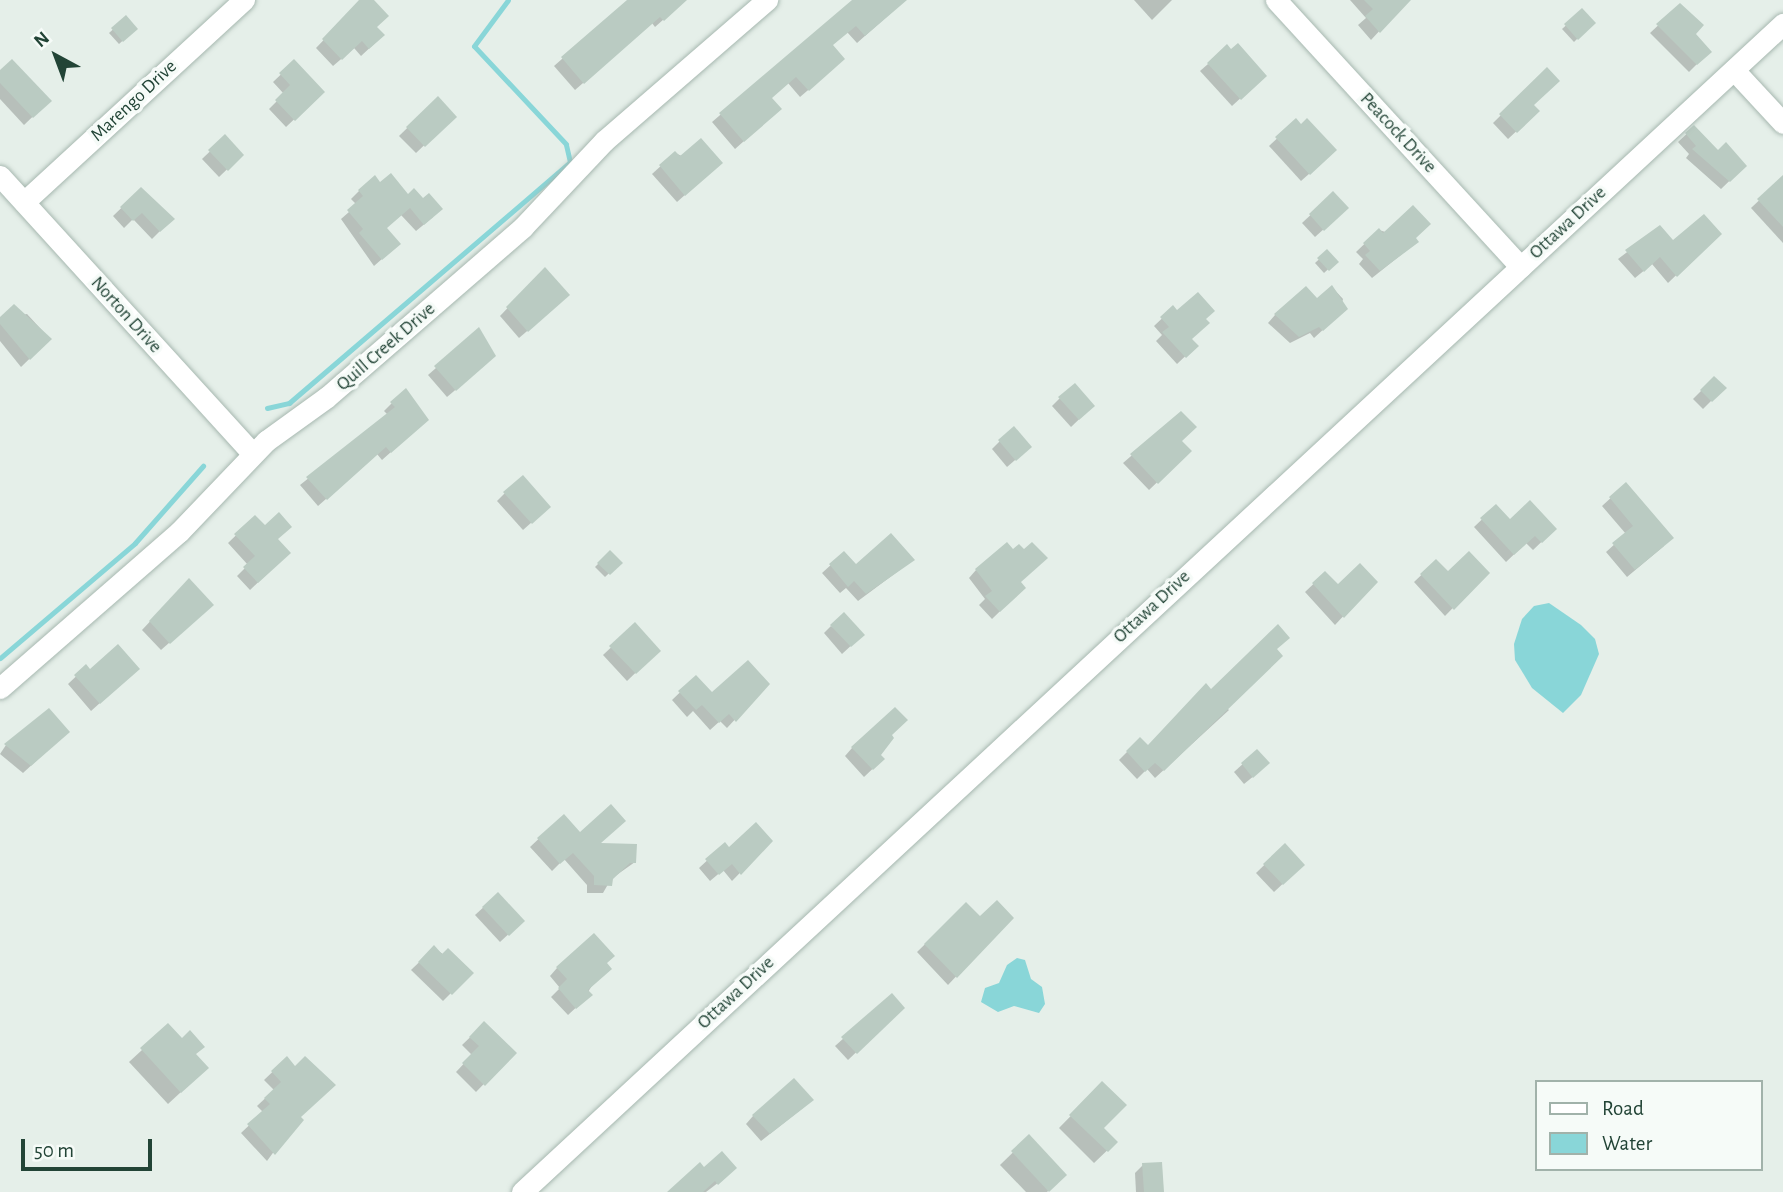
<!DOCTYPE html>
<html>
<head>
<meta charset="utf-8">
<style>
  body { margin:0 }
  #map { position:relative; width:1783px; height:1192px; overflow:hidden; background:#e5efe9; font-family:"Alegreya Sans",sans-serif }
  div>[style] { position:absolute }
  .water>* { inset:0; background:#89d6d8 }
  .shadow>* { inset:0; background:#0003 }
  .stream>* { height:5px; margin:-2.5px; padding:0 2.5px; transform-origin:2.5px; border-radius:2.5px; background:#89d6d8 }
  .building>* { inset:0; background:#bacbc2 }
  .roads { filter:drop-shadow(0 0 2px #a7b8b0) drop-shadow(0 0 2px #a7b8b0) }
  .minor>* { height:21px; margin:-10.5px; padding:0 10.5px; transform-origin:10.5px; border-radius:10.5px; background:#fff }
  span { translate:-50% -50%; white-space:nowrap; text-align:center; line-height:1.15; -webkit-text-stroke:7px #f6fbf8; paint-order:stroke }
  .street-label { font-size:19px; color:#224436 }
  .legend { position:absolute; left:1535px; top:1080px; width:228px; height:91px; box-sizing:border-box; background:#f6fbf8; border:2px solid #a1b2aa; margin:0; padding:9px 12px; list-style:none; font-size:21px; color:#224436 }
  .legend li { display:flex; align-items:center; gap:14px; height:35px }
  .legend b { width:35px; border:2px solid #a1b2aa }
  .north { position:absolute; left:21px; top:21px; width:70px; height:70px; -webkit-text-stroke:5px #f6fbf8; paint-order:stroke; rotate:319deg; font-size:19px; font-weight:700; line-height:28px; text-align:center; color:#224436 }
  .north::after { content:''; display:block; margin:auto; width:24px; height:32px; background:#224436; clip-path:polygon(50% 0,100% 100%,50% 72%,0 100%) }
  .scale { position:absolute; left:21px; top:1139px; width:131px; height:32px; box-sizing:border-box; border:4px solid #224436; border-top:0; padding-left:9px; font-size:21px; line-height:24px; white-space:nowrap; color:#224436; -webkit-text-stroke:5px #f6fbf8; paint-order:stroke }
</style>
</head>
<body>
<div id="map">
  <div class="water">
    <div style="clip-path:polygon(1549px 603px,1581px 625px,1595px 639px,1599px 654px,1581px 695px,1563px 713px,1532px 688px,1515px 660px,1514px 644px,1522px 619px,1534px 606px)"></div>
    <div style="clip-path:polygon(1017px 958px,1025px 960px,1031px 979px,1042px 987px,1045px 1004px,1039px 1013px,1014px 1006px,998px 1012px,981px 1002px,985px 988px,999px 983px,1007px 965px)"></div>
  </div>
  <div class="shadow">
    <div style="clip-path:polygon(362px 0,372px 0,375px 43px,361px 56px,354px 48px,333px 66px,316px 48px)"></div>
    <div style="clip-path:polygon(629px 0,678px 0,673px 11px,655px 27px,652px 23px,575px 90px,554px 66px)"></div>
    <div style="clip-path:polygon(854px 0,896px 0,892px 12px,857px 43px,847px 32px,831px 46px,835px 67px,800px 97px,788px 83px,770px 98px,772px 116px,735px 149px,712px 122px)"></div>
    <div style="clip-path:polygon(1134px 0,1172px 0,1152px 20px)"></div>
    <div style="clip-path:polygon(1350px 0,1408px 0,1371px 40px,1358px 25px,1366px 18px)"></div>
    <div style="clip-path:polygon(1680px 5px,1693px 34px,1709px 52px,1689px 72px,1650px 33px)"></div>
    <div style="clip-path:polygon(1582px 11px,1593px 23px,1574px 42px,1562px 29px)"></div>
    <div style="clip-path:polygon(126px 18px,136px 29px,119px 44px,109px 33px)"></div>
    <div style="clip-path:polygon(294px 62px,323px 92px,286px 127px,269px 109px,284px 94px,273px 82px)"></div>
    <div style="clip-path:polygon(1208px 64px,1257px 83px,1232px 106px,1200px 71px)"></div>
    <div style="clip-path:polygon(1547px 70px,1532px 105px,1538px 111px,1508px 139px,1493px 123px)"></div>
    <div style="clip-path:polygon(0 72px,49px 101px,24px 125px,0 99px)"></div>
    <div style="clip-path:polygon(437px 99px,454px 117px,416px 153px,399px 136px)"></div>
    <div style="clip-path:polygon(1296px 121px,1327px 158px,1301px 181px,1269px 146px)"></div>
    <div style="clip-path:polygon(1694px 127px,1718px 152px,1745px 166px,1721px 189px,1686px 158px,1689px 154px,1678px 142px)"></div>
    <div style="clip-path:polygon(225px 137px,242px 155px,219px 177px,202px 159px)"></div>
    <div style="clip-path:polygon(675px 153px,713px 170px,677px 202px,652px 174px)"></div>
    <div style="clip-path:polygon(1783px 178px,1783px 243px,1751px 208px)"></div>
    <div style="clip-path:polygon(380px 184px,408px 196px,433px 217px,416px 231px,401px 215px,385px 228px,391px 251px,374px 266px,341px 219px,357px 205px,351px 199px,359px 191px)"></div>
    <div style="clip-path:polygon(141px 189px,172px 219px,152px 239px,133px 219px,124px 228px,113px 216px)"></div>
    <div style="clip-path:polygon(1333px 194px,1347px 208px,1315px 237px,1302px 223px)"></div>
    <div style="clip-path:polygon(1659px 228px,1673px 243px,1719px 234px,1668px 283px,1652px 264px,1635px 278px,1618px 259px)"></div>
    <div style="clip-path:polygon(1379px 230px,1417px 242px,1372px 278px,1359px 264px,1363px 259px,1356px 252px)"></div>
    <div style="clip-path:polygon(1327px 252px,1336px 262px,1324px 273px,1315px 263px)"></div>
    <div style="clip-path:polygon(544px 270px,560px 303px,519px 338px,500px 316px)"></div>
    <div style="clip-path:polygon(1332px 287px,1343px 299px,1338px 316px,1314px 338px,1310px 333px,1290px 343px,1268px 323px,1275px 315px,1317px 301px)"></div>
    <div style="clip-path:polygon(1173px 308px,1196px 346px,1177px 364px,1156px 341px,1162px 335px,1154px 326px)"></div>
    <div style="clip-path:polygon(27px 314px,50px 339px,21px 367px,0 341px,0 319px)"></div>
    <div style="clip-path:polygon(486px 364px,447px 397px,428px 375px,436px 368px)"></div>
    <div style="clip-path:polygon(1714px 378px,1724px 388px,1703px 409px,1693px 399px)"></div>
    <div style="clip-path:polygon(1060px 398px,1093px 406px,1071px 427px,1052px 406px)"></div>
    <div style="clip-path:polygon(392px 403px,419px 427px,382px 460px,377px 454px,318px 506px,300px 485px,388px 415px,384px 411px)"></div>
    <div style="clip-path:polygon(1181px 413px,1180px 441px,1190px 451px,1149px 490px,1123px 463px)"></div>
    <div style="clip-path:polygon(1000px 441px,1022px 454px,1007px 467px,992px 449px)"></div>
    <div style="clip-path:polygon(1626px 484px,1664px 546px,1627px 577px,1606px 552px,1626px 534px,1602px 506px)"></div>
    <div style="clip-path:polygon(505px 493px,541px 514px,523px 530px,497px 501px)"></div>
    <div style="clip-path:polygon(1496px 506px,1510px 521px,1555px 529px,1533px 550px,1526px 543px,1506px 562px,1474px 527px)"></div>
    <div style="clip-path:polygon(255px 517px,289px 553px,250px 590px,237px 576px,248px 565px,228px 543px)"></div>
    <div style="clip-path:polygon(610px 552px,620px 563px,605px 577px,595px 567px)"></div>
    <div style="clip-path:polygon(844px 553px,856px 567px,913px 560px,858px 601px,846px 588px,840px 593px,822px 573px)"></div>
    <div style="clip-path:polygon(1436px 561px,1447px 574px,1487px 573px,1445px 616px,1414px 582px)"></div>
    <div style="clip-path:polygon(976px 570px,1019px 583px,1024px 588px,992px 619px,979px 605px,985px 599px,969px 578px)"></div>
    <div style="clip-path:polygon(1325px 573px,1337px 586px,1375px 582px,1335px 625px,1305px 592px)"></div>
    <div style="clip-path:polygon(189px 580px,204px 612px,161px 650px,142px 630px)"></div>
    <div style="clip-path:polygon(635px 625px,651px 658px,627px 681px,603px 655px)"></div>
    <div style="clip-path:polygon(831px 626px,855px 642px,842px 654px,824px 633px)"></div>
    <div style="clip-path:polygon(1275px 650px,1226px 707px,1229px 710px,1155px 778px,1147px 769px,1137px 779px,1119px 760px,1140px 739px,1147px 747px,1211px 691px)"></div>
    <div style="clip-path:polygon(86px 667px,90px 672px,130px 676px,91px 711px,68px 684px)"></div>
    <div style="clip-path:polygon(696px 677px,712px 695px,768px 684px,727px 728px,720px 721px,710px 730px,693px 711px,687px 717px,672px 700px)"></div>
    <div style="clip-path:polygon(889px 736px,879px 755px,883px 759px,864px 777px,845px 756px,852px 748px)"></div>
    <div style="clip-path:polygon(60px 739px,23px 773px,0 754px,6px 745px)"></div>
    <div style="clip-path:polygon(1257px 751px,1260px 771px,1244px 784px,1234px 772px)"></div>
    <div style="clip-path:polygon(563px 816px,580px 834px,635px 862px,611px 879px,603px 893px,587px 893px,587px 885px,564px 859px,552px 871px,530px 847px)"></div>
    <div style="clip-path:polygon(771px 841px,732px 881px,723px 870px,710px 881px,699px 868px,725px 844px,729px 849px)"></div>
    <div style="clip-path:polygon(1285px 845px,1303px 865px,1274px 892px,1256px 873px)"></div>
    <div style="clip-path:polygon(498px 894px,523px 921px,500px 942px,475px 915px)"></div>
    <div style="clip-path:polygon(966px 904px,980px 919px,1011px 918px,948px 985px,917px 952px)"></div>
    <div style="clip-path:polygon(434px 948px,471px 973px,443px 1001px,411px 970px)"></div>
    <div style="clip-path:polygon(605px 964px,582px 1002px,568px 1015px,551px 997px,560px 988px,550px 976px,557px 968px)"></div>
    <div style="clip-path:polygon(891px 996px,903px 1008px,848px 1060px,835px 1046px)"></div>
    <div style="clip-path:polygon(484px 1024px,514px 1053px,476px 1092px,456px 1072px,472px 1055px,462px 1045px)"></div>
    <div style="clip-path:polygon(168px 1026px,194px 1055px,194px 1080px,168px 1104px,129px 1062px)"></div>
    <div style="clip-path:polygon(286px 1059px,299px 1117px,267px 1161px,241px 1133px,263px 1112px,257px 1106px,274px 1090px,264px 1080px)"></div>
    <div style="clip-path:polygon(1102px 1084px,1102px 1128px,1116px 1142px,1094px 1163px,1059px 1128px)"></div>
    <div style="clip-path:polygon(804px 1107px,761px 1141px,746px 1124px,753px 1116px)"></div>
    <div style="clip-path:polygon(1029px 1137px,1065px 1175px,1047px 1192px,1026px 1192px,1000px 1165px)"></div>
    <div style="clip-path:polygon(1143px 1165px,1162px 1192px,1136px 1192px,1135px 1173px)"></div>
    <div style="clip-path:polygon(704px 1169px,727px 1176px,706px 1192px,669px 1192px)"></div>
  </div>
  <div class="stream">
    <div style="left:267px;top:408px;width:23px;rotate:-13deg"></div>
    <div style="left:289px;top:403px;width:370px;rotate:-40.6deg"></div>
    <div style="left:570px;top:162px;width:18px;rotate:-103deg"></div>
    <div style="left:566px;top:144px;width:134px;rotate:-133.2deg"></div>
    <div style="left:474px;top:46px;width:57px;rotate:-53.5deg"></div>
    <div style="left:0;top:658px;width:177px;rotate:-40.4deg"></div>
    <div style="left:135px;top:543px;width:103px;rotate:-48.6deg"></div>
  </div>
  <div class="building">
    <div style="clip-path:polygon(359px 0,374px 0,389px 16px,377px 27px,385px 35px,369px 49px,362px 41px,342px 60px,322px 39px)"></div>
    <div style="clip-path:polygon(627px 0,687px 0,664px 21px,660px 17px,584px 84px,561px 57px)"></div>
    <div style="clip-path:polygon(852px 0,907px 0,865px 36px,856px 26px,833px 45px,845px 59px,809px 91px,796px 77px,772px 98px,782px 109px,744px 142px,719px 113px)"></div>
    <div style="clip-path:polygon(1364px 0,1411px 0,1380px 33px,1365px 16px,1373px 9px)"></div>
    <div style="clip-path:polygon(1680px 3px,1704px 25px,1696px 34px,1712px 52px,1697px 65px,1656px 24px)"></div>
    <div style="clip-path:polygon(1582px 8px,1596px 23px,1578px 40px,1564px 24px)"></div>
    <div style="clip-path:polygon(126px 15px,138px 29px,123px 42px,111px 28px)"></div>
    <div style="clip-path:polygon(1238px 43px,1267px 76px,1241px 100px,1207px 63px,1227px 44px,1231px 49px)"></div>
    <div style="clip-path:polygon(12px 59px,52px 101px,33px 118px,0 83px,0 70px)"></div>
    <div style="clip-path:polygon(294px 59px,325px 92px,295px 121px,275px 100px,290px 85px,279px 73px)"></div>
    <div style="clip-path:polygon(1547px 67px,1560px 81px,1534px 105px,1540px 111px,1517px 133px,1499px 114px)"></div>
    <div style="clip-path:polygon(438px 96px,457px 117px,425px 147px,406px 127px)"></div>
    <div style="clip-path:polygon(1296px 118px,1301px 124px,1307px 118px,1337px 150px,1310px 175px,1275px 137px)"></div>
    <div style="clip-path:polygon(1694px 125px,1718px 150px,1726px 142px,1747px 166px,1730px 182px,1692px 149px,1696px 146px,1685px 133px)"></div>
    <div style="clip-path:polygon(225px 134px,244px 155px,228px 171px,208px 150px)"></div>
    <div style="clip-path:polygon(701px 138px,723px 163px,685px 196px,659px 165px,675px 151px,680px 156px)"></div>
    <div style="clip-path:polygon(391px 173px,408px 194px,414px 188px,423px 198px,429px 193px,443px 209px,424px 225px,410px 208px,387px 228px,401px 244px,382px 260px,359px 233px,363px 229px,347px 210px,363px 196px,358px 190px,375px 175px,380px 182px)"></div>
    <div style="clip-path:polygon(1783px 175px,1783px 227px,1757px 199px)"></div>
    <div style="clip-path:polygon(141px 187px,175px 219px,160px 232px,142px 213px,133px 221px,120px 207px)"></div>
    <div style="clip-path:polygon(1333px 191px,1349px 208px,1324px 231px,1309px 214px)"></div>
    <div style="clip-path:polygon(1413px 205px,1431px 224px,1416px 238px,1419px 242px,1380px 271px,1365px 255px,1370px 251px,1363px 243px,1379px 228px,1383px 233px)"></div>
    <div style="clip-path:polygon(1704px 214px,1722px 234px,1677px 277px,1660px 257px,1644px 272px,1625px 250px,1660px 225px,1673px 240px)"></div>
    <div style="clip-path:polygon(1327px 249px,1339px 262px,1329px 271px,1317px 258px)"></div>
    <div style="clip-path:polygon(545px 267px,570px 295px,528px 332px,506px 307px)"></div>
    <div style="clip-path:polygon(1332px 285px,1348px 309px,1323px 331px,1319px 327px,1299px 337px,1274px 314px,1306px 286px,1317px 298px)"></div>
    <div style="clip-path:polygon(1198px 292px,1215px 311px,1206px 319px,1210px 323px,1192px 339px,1199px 346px,1186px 358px,1162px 332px,1169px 327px,1160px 317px,1173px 305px,1177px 310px)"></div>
    <div style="clip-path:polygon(14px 304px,52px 339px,30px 360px,0 324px,0 317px)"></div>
    <div style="clip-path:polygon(479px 327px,496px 356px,456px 391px,434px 366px)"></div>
    <div style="clip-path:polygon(1714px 376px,1727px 388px,1712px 402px,1700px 390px)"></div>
    <div style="clip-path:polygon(1075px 383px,1095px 406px,1079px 420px,1058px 397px)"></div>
    <div style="clip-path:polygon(406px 388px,429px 420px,391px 453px,386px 447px,327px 500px,306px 477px,395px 407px,390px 402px)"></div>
    <div style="clip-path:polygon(1181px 411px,1197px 427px,1182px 441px,1192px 451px,1158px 484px,1130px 454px)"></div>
    <div style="clip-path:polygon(1014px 426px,1032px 447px,1016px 461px,998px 440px)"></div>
    <div style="clip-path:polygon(523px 475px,551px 507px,532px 524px,503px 492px)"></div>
    <div style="clip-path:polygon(1626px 482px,1674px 538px,1635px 570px,1612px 543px,1633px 526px,1609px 497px)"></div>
    <div style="clip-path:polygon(1530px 500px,1557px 529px,1542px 543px,1535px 536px,1514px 555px,1480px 518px,1496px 504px,1510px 519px)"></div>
    <div style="clip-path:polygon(279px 512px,292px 527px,278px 539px,291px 553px,258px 583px,243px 567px,255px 556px,234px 534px,255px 515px,265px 525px)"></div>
    <div style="clip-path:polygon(891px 533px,915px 560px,866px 594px,854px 581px,848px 587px,829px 564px,844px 551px,856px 564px)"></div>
    <div style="clip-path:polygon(1007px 542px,1013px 549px,1019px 544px,1024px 549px,1032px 542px,1048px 558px,1021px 582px,1026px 588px,1000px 612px,985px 596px,992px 591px,975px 569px)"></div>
    <div style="clip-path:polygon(610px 550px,623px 563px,610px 575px,597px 563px)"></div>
    <div style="clip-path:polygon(1469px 551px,1490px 573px,1454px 610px,1420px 574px,1436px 559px,1448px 571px)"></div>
    <div style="clip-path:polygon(1360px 563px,1378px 582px,1344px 618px,1312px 583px,1325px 571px,1338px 584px)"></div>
    <div style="clip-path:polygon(189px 578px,214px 605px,170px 644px,149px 621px)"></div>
    <div style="clip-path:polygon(844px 612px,865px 635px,851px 647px,830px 625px)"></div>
    <div style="clip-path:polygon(635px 622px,661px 651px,636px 674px,609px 646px)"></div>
    <div style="clip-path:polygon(1278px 624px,1290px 638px,1277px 649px,1283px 656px,1164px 771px,1155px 763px,1145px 772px,1126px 751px,1140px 737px,1148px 745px,1206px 683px,1211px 689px)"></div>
    <div style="clip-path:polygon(118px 644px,140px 669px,100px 704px,74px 675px,86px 664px,90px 669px)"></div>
    <div style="clip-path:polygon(748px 660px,770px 684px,736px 722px,729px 714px,719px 723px,702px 705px,696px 710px,678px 691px,696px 675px,712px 692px)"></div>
    <div style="clip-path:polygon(895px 707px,908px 720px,892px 735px,894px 738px,881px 755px,885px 759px,873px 770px,851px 747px)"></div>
    <div style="clip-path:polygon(49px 708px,70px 732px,31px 766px,4px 744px)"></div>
    <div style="clip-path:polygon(1257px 749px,1270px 763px,1253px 778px,1241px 763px)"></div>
    <div style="clip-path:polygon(611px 804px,626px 821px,601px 843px,637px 844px,636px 863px,630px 863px,613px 879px,612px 886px,594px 885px,594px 876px,573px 853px,560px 864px,537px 838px,564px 814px,580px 832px)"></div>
    <div style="clip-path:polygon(756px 822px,773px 841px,741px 875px,732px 864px,719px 875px,705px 859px,725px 842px,729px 847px)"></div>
    <div style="clip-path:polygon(1285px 843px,1305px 865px,1283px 885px,1263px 864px)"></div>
    <div style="clip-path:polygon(498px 892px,525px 921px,509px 936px,482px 907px)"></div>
    <div style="clip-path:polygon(997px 900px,1014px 918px,957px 978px,924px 944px,966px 902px,980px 916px)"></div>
    <div style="clip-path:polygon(594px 933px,615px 956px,607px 963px,612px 969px,588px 990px,593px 995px,576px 1009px,558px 988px,567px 979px,556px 967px)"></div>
    <div style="clip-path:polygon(434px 945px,442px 954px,448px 948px,474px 973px,452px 995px,418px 962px)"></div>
    <div style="clip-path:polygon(892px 993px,905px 1008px,857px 1054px,841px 1037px)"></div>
    <div style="clip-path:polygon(484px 1021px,517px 1053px,485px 1086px,462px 1063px,479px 1046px,469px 1037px)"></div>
    <div style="clip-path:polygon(168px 1023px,182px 1038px,190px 1030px,205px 1047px,196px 1054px,209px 1068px,181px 1093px,140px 1048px)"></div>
    <div style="clip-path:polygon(287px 1056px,295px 1066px,305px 1056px,336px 1085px,301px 1117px,304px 1120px,275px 1155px,247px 1124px,270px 1104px,264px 1098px,281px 1082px,271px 1071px)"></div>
    <div style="clip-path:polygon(794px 1078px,814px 1100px,770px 1134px,752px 1115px)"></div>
    <div style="clip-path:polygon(1102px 1081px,1127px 1105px,1104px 1128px,1118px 1142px,1108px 1152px,1069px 1115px)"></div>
    <div style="clip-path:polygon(1029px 1134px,1067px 1175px,1049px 1192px,1011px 1151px)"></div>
    <div style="clip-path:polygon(722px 1151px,737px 1168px,718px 1185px,715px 1181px,703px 1192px,667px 1192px,700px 1162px,704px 1167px)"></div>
    <div style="clip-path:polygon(1162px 1162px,1164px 1192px,1144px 1192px,1142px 1163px)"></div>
  </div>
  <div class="roads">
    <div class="minor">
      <div style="left:1276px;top:0;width:362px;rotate:47.5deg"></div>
      <div style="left:1734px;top:70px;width:72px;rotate:47.2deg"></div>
      <div style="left:0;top:176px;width:374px;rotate:47.7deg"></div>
      <div style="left:24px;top:202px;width:299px;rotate:-42.6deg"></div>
      <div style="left:0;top:688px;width:237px;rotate:-41.1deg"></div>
      <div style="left:179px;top:532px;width:126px;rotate:-46.3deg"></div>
      <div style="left:266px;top:441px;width:75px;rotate:-35.8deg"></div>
      <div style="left:327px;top:397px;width:259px;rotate:-40.9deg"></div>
      <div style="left:523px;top:227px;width:118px;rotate:-46.7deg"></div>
      <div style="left:604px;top:141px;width:216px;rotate:-40.9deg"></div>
      <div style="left:522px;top:1192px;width:1719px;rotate:-42.81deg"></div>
    </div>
  </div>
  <div class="street-label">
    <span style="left:134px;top:101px;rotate:-43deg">Marengo Drive</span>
    <span style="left:1398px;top:133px;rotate:47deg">Peacock Drive</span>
    <span style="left:1568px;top:223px;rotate:-43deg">Ottawa Drive</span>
    <span style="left:126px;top:315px;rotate:48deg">Norton Drive</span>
    <span style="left:386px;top:347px;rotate:-41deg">Quill Creek Drive</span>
    <span style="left:1152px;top:607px;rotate:-43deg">Ottawa Drive</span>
    <span style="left:736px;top:993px;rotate:-43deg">Ottawa Drive</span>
  </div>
  <ul class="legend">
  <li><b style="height:9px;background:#fff"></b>Road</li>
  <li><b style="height:19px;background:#89d6d8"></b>Water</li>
  </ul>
  <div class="north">N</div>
  <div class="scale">50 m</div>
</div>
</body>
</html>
